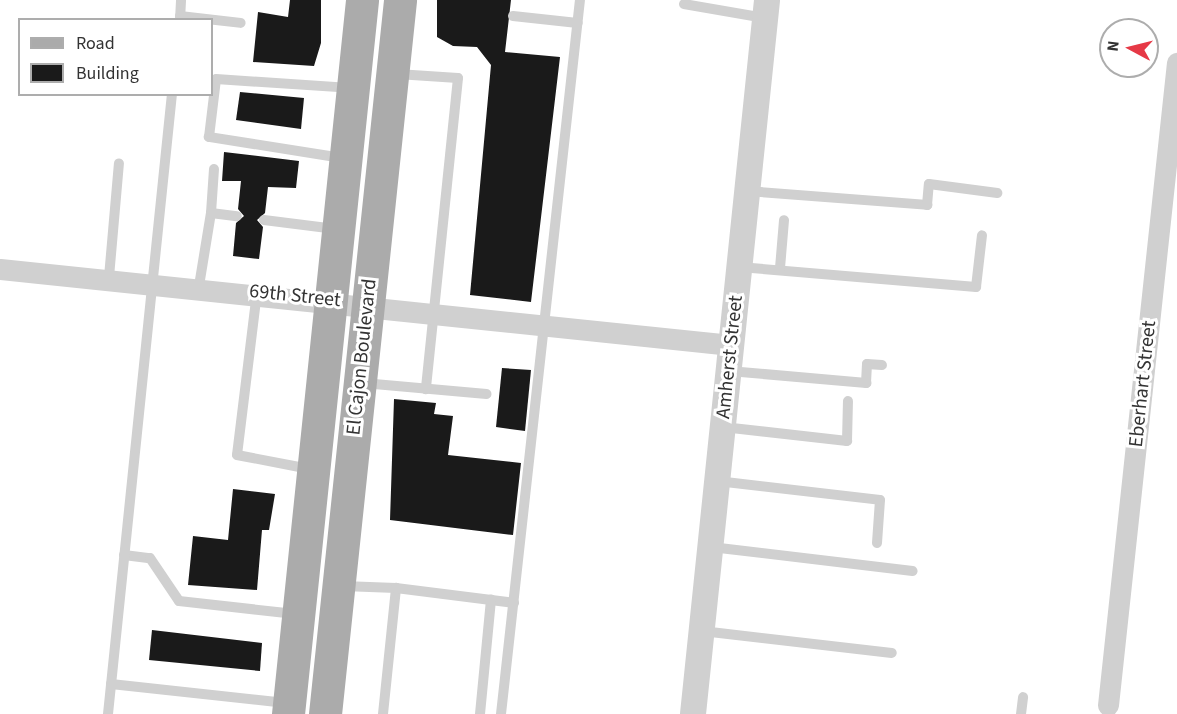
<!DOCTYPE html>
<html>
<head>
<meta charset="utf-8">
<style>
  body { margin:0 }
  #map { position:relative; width:1177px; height:714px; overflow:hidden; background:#fff; font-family:"Source Sans 3",sans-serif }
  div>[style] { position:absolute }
  .building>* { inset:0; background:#1a1a1a }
  .service>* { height:10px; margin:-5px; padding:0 5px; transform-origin:5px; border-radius:5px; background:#d0d0d0 }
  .minor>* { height:21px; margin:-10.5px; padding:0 10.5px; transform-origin:10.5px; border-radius:10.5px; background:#d0d0d0 }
  .tertiary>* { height:26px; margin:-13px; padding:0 13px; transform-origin:13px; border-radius:13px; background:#d0d0d0 }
  .primary>* { height:33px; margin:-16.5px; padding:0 16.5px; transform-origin:16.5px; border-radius:16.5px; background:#ababab }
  span { translate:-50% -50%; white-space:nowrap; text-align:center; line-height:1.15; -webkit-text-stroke:6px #fff; paint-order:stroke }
  .street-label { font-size:20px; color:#333 }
  .legend { position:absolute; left:18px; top:18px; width:195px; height:78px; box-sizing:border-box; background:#fff; border:2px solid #adadad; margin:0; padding:8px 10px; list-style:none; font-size:18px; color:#333 }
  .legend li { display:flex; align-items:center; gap:12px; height:30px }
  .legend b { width:30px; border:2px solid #adadad }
  .north { position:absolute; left:1099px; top:18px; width:60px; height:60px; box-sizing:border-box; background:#fff; border:2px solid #adadad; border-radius:50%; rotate:277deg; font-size:16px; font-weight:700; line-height:24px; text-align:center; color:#333 }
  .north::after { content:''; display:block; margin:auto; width:21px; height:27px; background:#e63946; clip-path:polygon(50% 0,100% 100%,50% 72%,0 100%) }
</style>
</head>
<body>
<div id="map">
  <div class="building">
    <div style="clip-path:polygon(290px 0,321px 0,321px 43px,314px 66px,253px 62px,258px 12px,288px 17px)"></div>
    <div style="clip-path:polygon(437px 0,511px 0,505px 52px,560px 57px,531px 302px,470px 295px,491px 65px,477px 47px,453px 46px,437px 37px)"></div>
    <div style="clip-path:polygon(240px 92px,304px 98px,301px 129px,236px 120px)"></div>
    <div style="clip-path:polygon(224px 152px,299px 161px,296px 188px,268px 187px,265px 213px,257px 220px,263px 227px,259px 259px,233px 256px,236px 223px,244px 216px,238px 209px,241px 181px,222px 181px)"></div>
    <div style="clip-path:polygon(502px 368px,531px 370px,525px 431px,496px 427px)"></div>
    <div style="clip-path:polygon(394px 399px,436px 403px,434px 414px,453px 416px,448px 455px,521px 463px,513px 535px,390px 520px)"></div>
    <div style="clip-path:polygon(233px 489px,275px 494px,269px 530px,262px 530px,257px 590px,188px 585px,193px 536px,228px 540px)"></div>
    <div style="clip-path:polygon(152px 630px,262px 643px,260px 671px,149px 660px)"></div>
  </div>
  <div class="service">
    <div style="left:684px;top:4px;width:82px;rotate:9.8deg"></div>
    <div style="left:180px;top:16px;width:61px;rotate:6.5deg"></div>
    <div style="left:513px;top:16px;width:65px;rotate:6.1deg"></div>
    <div style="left:180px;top:20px;width:20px;rotate:-87deg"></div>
    <div style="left:397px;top:74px;width:61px;rotate:3.8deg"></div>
    <div style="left:458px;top:78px;width:313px;rotate:95.9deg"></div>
    <div style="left:342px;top:158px;width:135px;rotate:-171deg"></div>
    <div style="left:209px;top:137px;width:58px;rotate:-83.1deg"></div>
    <div style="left:216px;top:79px;width:134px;rotate:3.8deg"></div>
    <div style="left:747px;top:191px;width:181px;rotate:4.4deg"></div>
    <div style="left:927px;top:205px;width:21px;rotate:-85deg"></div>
    <div style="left:929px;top:184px;width:69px;rotate:7.5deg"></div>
    <div style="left:211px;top:213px;width:44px;rotate:-86.1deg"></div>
    <div style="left:264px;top:220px;width:72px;rotate:7.2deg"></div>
    <div style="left:739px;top:267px;width:238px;rotate:4.8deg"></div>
    <div style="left:976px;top:287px;width:52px;rotate:-83.4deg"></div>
    <div style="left:780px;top:268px;width:48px;rotate:-85.2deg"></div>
    <div style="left:109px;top:277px;width:114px;rotate:-85deg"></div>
    <div style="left:199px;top:286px;width:74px;rotate:-80.7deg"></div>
    <div style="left:211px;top:213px;width:26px;rotate:7deg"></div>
    <div style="left:257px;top:292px;width:164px;rotate:97deg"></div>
    <div style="left:237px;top:455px;width:74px;rotate:10.9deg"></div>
    <div style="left:729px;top:371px;width:138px;rotate:5deg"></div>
    <div style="left:866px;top:383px;width:19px;rotate:-87deg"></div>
    <div style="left:867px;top:364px;width:15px;rotate:4deg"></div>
    <div style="left:363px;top:383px;width:124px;rotate:5.1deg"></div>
    <div style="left:723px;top:427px;width:125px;rotate:6.4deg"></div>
    <div style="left:847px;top:441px;width:40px;rotate:-88.6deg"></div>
    <div style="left:717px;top:481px;width:164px;rotate:6.6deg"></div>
    <div style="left:880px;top:500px;width:43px;rotate:94deg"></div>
    <div style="left:711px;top:547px;width:203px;rotate:6.8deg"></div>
    <div style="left:124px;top:555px;width:26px;rotate:7deg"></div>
    <div style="left:150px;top:558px;width:52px;rotate:56deg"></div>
    <div style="left:179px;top:601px;width:117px;rotate:6.4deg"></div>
    <div style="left:343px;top:586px;width:53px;rotate:2.2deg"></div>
    <div style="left:702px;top:631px;width:191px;rotate:6.6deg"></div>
    <div style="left:111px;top:684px;width:176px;rotate:6.2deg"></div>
    <div style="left:108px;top:714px;width:623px;rotate:-84.11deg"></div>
    <div style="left:383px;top:714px;width:127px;rotate:-84.1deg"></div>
    <div style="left:396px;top:588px;width:119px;rotate:7.2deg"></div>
    <div style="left:480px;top:714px;width:115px;rotate:-84.5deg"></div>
    <div style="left:501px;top:714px;width:718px;rotate:-83.69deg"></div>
    <div style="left:1021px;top:714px;width:17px;rotate:-83deg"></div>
  </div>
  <div class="minor">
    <div style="left:0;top:269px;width:735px;rotate:5.94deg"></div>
    <div style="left:1108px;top:705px;width:646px;rotate:-83.87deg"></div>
  </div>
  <div class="tertiary">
    <div style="left:693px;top:714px;width:718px;rotate:-84.08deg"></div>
  </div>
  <div class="primary">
    <div style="left:288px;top:714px;width:718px;rotate:-84.08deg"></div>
    <div style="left:325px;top:714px;width:718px;rotate:-84deg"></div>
  </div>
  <div class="street-label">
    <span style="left:295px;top:296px;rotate:6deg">69th Street</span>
    <span style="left:362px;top:357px;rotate:-84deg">El Cajon Boulevard</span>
    <span style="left:730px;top:357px;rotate:-84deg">Amherst Street</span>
    <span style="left:1143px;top:384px;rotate:-84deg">Eberhart Street</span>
  </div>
  <ul class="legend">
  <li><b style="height:8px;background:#ababab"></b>Road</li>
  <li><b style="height:16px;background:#1a1a1a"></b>Building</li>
  </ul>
  <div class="north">N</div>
</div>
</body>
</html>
